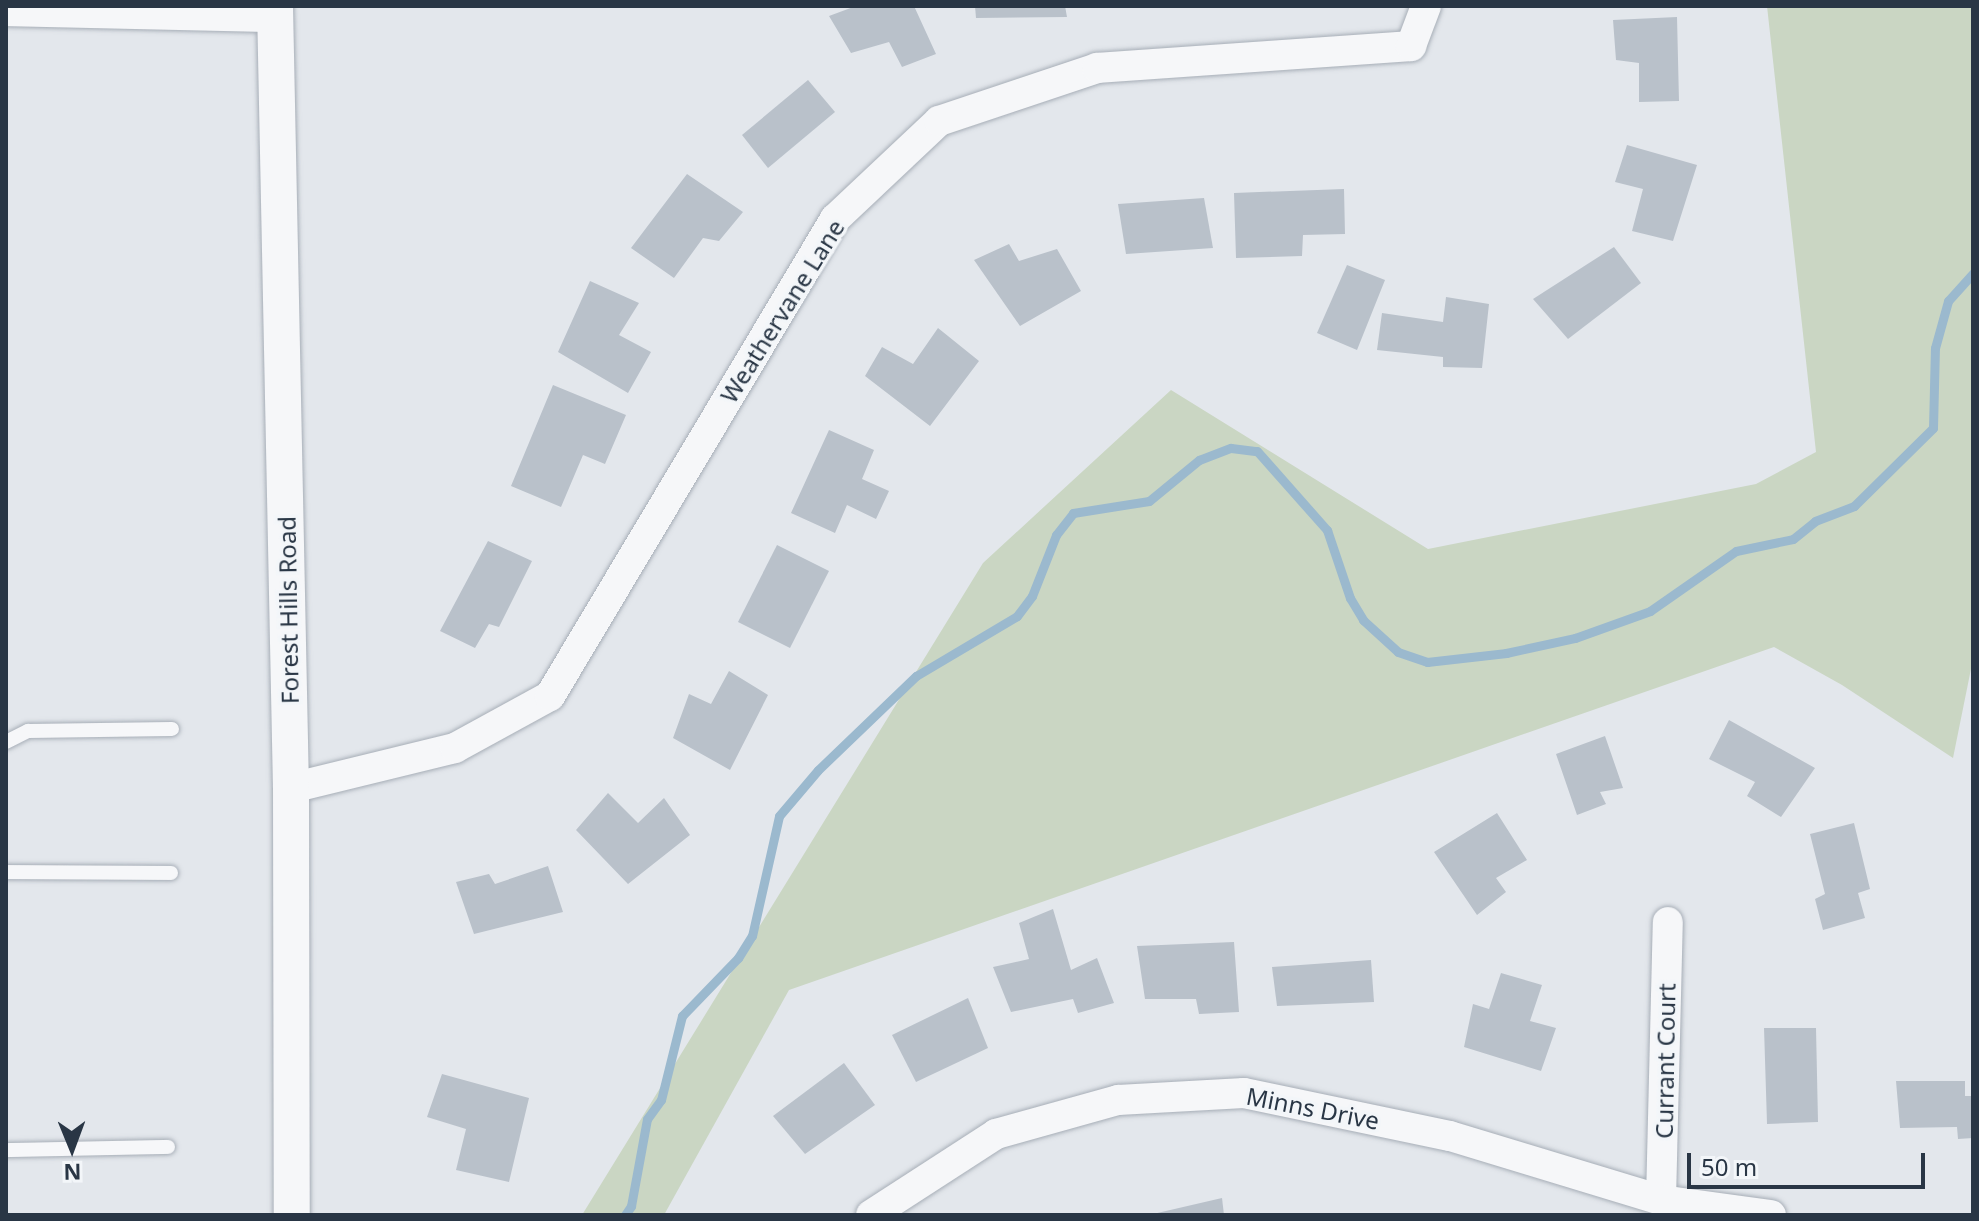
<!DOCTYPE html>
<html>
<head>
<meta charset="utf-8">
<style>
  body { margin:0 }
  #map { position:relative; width:1979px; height:1221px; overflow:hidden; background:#e3e7ec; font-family:"Noto Sans",sans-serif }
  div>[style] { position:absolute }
  .green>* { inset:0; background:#cad6c3 }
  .stream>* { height:9px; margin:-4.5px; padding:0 4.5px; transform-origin:4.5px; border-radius:4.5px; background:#9bb9ce }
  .building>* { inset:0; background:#b9c1ca }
  .roads { filter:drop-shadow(0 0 2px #a7aeb7) drop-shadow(0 0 2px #a7aeb7) }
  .service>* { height:14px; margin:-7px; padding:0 7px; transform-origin:7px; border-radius:7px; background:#f6f7f9 }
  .minor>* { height:30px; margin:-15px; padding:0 15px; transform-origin:15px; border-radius:15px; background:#f6f7f9 }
  .tertiary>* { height:36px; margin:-18px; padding:0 18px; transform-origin:18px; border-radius:18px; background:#f6f7f9 }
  span { translate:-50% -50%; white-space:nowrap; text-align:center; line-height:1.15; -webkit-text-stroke:7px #f3f6f9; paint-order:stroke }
  .street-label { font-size:24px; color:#293645 }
  .frame { position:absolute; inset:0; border:8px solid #293645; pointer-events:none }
  .north { position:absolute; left:32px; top:1109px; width:80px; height:80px; -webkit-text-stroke:6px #f3f6f9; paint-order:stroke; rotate:179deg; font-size:22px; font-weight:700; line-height:32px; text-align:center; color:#293645 }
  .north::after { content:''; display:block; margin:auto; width:28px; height:36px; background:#293645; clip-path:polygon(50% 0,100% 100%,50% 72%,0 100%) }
  .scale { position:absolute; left:1687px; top:1153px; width:238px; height:36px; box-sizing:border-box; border:4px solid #293645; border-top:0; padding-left:10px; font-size:24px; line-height:28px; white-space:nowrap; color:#293645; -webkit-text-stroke:6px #f3f6f9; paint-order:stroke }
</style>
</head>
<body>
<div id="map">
  <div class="green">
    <div style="clip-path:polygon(1767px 6px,1973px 6px,1973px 659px,1953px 758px,1842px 685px,1774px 647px,789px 990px,664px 1215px,582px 1215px,983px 563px,1171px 390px,1428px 549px,1756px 484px,1816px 452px)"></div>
  </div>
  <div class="stream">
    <div style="left:625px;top:1215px;width:11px;rotate:-56deg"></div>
    <div style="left:631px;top:1206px;width:88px;rotate:-79.6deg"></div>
    <div style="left:647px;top:1119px;width:24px;rotate:-54deg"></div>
    <div style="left:661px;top:1100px;width:87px;rotate:-76deg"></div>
    <div style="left:682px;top:1016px;width:81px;rotate:-46deg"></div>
    <div style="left:738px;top:958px;width:26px;rotate:-58deg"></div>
    <div style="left:752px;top:936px;width:123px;rotate:-77.3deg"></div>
    <div style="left:779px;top:816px;width:60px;rotate:-49.7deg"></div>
    <div style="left:818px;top:770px;width:136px;rotate:-43.8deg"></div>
    <div style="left:916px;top:676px;width:117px;rotate:-30.7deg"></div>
    <div style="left:1017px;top:616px;width:25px;rotate:-53deg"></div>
    <div style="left:1032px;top:596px;width:66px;rotate:-68.5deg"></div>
    <div style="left:1056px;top:535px;width:28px;rotate:-52deg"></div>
    <div style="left:1073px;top:513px;width:77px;rotate:-9deg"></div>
    <div style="left:1149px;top:501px;width:65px;rotate:-39.4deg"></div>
    <div style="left:1199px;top:460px;width:34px;rotate:-21deg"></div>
    <div style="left:1231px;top:448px;width:26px;rotate:7deg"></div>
    <div style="left:1257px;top:451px;width:106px;rotate:48.5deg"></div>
    <div style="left:1327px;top:530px;width:72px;rotate:71.3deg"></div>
    <div style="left:1350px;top:598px;width:26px;rotate:59deg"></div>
    <div style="left:1363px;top:620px;width:47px;rotate:42.4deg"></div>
    <div style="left:1398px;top:652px;width:31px;rotate:19deg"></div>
    <div style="left:1427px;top:662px;width:80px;rotate:-6.5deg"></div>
    <div style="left:1506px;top:653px;width:71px;rotate:-12.3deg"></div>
    <div style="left:1575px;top:638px;width:80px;rotate:-19.8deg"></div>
    <div style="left:1650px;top:611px;width:105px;rotate:-34.9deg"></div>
    <div style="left:1736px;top:551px;width:58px;rotate:-11.9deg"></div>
    <div style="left:1793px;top:539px;width:28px;rotate:-39deg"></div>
    <div style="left:1815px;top:521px;width:42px;rotate:-21deg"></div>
    <div style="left:1854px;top:506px;width:111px;rotate:-44.6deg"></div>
    <div style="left:1933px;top:428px;width:80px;rotate:-88.6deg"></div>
    <div style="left:1935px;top:348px;width:49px;rotate:-74.5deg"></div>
    <div style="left:1948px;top:301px;width:38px;rotate:-48deg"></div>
  </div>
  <div class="building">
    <div style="clip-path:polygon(856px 6px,914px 6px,936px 54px,902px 67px,889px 42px,851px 53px,829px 16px)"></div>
    <div style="clip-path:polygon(975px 6px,1065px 6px,1067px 17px,976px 18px)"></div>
    <div style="clip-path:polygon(1677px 17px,1679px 101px,1639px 102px,1639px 63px,1616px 60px,1613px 20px)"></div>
    <div style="clip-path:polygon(808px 80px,835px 112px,768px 168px,742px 135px)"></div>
    <div style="clip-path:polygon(1627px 145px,1697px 165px,1673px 241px,1632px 231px,1643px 189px,1615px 182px)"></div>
    <div style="clip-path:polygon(687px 174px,743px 212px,719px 241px,703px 238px,674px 278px,631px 248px)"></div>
    <div style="clip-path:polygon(1344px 189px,1345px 234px,1303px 235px,1302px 256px,1236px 258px,1234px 193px)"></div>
    <div style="clip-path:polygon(1204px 198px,1213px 248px,1126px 254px,1118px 204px)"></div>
    <div style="clip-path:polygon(1009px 244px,1019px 261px,1057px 249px,1081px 291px,1020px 326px,974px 260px)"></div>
    <div style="clip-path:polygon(1614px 247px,1641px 283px,1568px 339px,1533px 299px)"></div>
    <div style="clip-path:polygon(1347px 265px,1385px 280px,1357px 350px,1317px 333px)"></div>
    <div style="clip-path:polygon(590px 281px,639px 303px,619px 335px,651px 352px,628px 393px,558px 352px)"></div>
    <div style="clip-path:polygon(1446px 297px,1489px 304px,1482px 368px,1443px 367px,1443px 357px,1377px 350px,1382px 313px,1443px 322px)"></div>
    <div style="clip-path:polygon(938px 328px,979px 361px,930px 426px,865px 376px,882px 347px,913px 364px)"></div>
    <div style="clip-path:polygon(553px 385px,626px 415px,605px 464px,583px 455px,561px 507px,511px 486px)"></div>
    <div style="clip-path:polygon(829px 430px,874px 450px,862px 479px,889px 491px,876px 519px,847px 505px,835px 533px,791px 513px)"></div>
    <div style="clip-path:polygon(488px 541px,532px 561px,499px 627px,489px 624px,475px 648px,440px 631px)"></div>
    <div style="clip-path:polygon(777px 545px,829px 571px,790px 648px,738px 622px)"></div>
    <div style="clip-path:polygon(729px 671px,768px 695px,730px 770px,673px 738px,689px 694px,711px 704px)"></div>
    <div style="clip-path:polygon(1729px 720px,1815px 768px,1781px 817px,1747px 796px,1755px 782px,1709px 759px)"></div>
    <div style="clip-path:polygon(1605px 736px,1623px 788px,1600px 792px,1606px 804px,1577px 815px,1556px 754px)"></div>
    <div style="clip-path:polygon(608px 793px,638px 823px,664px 798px,690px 835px,628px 884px,576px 830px)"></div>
    <div style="clip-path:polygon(1497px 813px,1527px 860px,1496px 878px,1506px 892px,1477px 915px,1434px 852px)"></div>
    <div style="clip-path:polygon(1854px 823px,1870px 889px,1858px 893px,1865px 918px,1823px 930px,1815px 899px,1825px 894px,1810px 834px)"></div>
    <div style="clip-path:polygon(548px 866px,563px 912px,474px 934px,456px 882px,489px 874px,495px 884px)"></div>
    <div style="clip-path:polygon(1053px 909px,1071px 970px,1097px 958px,1114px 1003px,1078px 1013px,1073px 999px,1011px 1012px,993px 967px,1029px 959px,1019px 923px)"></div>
    <div style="clip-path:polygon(1234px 942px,1239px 1012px,1199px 1014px,1196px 999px,1145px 999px,1137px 946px)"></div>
    <div style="clip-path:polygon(1371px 960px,1374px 1002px,1277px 1006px,1272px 967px)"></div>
    <div style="clip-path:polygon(1501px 973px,1542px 985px,1530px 1021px,1556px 1028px,1541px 1071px,1464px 1047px,1473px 1004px,1489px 1009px)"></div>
    <div style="clip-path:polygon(968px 998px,988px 1048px,916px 1082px,892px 1035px)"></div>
    <div style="clip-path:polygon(1764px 1028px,1816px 1028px,1818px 1122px,1767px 1124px)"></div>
    <div style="clip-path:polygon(844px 1063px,875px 1105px,805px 1154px,773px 1116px)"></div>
    <div style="clip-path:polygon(442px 1074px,529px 1098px,509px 1182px,456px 1170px,466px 1129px,427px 1117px)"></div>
    <div style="clip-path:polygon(1896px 1081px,1965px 1081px,1965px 1096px,1973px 1096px,1973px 1138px,1958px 1139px,1957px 1127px,1900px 1128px)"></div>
    <div style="clip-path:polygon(1222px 1198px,1224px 1215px,1153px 1215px,1153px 1214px)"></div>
  </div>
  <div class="roads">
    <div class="service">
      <div style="left:6px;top:742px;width:25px;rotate:-27deg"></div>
      <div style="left:28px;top:731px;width:144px;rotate:-0.8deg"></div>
      <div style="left:6px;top:872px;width:165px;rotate:0.3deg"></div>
      <div style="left:6px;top:1150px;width:162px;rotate:-1.1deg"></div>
    </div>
    <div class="minor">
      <div style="left:6px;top:11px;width:269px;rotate:1.3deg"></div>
      <div style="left:291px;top:788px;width:169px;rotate:-13.7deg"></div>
      <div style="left:455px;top:748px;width:108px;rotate:-28.7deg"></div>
      <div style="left:550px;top:696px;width:556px;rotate:-59.14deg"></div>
      <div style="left:835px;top:219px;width:143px;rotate:-43.3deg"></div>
      <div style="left:939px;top:121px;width:167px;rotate:-18.5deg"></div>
      <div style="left:1097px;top:68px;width:315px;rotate:-4deg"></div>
      <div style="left:1411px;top:46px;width:43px;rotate:-69.4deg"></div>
      <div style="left:1661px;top:1200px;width:278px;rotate:-88.6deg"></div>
      <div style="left:871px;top:1215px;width:149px;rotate:-32.9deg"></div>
      <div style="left:996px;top:1134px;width:127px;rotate:-15.6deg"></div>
      <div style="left:1118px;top:1100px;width:126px;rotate:-3.2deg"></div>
      <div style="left:1244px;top:1093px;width:210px;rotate:11.8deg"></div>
      <div style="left:1450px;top:1136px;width:220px;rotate:16.9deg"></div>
      <div style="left:1661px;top:1200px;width:111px;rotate:7.8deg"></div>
    </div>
    <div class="tertiary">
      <div style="left:275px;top:6px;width:782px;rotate:88.83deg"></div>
      <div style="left:291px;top:788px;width:427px;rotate:89.9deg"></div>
    </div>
  </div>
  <div class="street-label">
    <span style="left:782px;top:311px;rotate:-58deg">Weathervane Lane</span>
    <span style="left:288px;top:610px;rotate:-91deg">Forest Hills Road</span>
    <span style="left:1665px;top:1061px;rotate:-89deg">Currant Court</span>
    <span style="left:1313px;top:1108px;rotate:11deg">Minns Drive</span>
  </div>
  <div class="frame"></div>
  <div class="north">N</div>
  <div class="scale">50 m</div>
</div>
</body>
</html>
